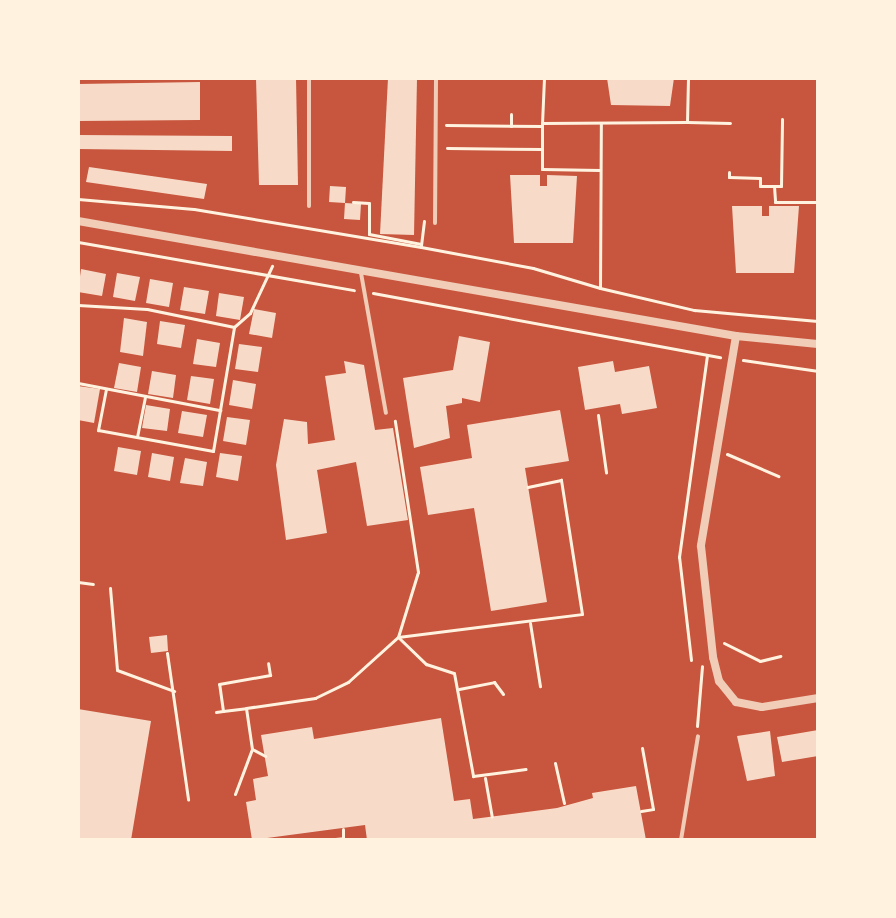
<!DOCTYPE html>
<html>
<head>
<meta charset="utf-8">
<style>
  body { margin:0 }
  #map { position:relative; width:896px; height:918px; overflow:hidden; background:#c8553d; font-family:Literata,serif }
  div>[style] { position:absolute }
  .building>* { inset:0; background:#f7dbc8 }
  .path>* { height:3px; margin:-1.5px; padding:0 1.5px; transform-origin:1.5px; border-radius:1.5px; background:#fff3e0 }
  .service>* { height:4px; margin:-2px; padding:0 2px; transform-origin:2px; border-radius:2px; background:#f1ccb7 }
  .minor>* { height:8px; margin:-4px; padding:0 4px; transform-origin:4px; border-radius:4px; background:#f1ccb7 }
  span { translate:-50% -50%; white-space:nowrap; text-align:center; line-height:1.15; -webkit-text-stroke:8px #fff3e0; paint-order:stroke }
  .frame { position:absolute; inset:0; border:80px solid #fff3e0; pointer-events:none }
</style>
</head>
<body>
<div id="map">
  <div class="building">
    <div style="clip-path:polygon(256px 78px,296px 78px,298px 185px,259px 185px)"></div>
    <div style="clip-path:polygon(388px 78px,417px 78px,414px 235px,380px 234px)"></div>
    <div style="clip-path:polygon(607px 78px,674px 78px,670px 106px,611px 105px)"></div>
    <div style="clip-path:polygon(200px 82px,200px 120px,78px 121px,78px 84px)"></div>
    <div style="clip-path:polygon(78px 135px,232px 136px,232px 151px,78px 149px)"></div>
    <div style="clip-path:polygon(89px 167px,207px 184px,204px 199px,86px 182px)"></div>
    <div style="clip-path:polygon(510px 175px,540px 175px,540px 186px,547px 186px,547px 175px,577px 176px,573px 243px,514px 243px)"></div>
    <div style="clip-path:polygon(330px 186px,346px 187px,345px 203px,329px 202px)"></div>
    <div style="clip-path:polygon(345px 203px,361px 204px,360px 220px,344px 219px)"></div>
    <div style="clip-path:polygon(732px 206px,762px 206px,762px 216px,769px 216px,769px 206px,799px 206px,794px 273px,736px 273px)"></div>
    <div style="clip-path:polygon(81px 269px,106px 274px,102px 296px,78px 292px)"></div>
    <div style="clip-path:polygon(117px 273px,140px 277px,135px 301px,113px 297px)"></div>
    <div style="clip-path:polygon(150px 279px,173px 283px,169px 307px,146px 303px)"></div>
    <div style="clip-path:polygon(184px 287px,209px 291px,205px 314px,180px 310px)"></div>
    <div style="clip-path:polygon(219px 293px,244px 297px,240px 320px,216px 316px)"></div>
    <div style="clip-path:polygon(254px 309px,276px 313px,272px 338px,249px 334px)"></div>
    <div style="clip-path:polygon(124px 318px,147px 322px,143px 356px,120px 352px)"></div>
    <div style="clip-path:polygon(160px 321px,185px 325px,181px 348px,157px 344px)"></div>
    <div style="clip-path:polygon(459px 336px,490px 342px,480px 402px,462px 398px,462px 403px,446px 406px,450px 438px,414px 448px,403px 378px,453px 370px)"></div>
    <div style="clip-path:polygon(197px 339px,220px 343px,216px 367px,193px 364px)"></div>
    <div style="clip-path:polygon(239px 344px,262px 347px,258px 372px,235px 369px)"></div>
    <div style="clip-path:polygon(344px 361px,364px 365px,375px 430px,393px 428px,408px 520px,367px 526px,356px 462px,317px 470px,327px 533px,286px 540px,276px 465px,284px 419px,307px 422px,308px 444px,335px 440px,325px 376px,346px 373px)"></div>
    <div style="clip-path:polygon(613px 361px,615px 372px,649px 366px,657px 408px,622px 414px,620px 404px,585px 410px,578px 367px)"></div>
    <div style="clip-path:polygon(119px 363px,141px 367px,137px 392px,114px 388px)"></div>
    <div style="clip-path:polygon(152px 371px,176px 375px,173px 398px,148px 394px)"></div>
    <div style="clip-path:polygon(191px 376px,214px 379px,210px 404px,187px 400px)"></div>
    <div style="clip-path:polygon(233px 380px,256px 384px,252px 409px,229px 405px)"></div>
    <div style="clip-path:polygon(78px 386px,100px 389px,94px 423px,78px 420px)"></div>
    <div style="clip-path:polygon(146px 405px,170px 409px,167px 431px,142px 428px)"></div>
    <div style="clip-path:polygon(560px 410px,569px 461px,525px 468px,547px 602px,491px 611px,474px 508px,428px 515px,420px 467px,472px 458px,467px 425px)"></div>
    <div style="clip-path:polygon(182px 411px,207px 415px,203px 437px,178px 433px)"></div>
    <div style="clip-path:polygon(227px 417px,250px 420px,246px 445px,223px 441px)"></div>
    <div style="clip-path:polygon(118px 447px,141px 451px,137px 475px,114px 471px)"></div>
    <div style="clip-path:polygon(152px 453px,174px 457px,170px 481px,148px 477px)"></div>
    <div style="clip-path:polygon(220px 453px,242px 456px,238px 481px,216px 477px)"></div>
    <div style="clip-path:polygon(185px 458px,207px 462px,203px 486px,180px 483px)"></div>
    <div style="clip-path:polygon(167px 635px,168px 651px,151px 653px,149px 637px)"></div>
    <div style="clip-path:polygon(78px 709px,151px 721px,131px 840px,78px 840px)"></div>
    <div style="clip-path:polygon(441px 718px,454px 801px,470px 799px,473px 819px,557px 808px,593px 798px,592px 793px,636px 786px,646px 840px,367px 840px,365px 825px,252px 840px,246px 802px,256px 800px,253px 779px,268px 776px,261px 735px,312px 727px,314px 739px)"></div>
    <div style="clip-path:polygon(818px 730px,818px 756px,782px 762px,777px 737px)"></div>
    <div style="clip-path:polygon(770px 731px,775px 776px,747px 781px,737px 736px)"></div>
  </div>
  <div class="path">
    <div style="left:544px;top:78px;width:45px;rotate:92.5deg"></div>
    <div style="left:542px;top:123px;width:145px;rotate:-0.4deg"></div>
    <div style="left:688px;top:78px;width:44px;rotate:91.3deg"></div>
    <div style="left:687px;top:122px;width:43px;rotate:1.3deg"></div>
    <div style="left:446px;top:125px;width:96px;rotate:0.6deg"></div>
    <div style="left:511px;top:126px;width:12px;rotate:-90deg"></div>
    <div style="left:447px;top:148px;width:95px;rotate:0.6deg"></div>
    <div style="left:542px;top:149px;width:26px;rotate:-90deg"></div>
    <div style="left:542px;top:149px;width:20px;rotate:90deg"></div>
    <div style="left:542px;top:169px;width:58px;rotate:1deg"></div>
    <div style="left:729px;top:172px;width:5px;rotate:90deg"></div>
    <div style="left:729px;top:177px;width:31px;rotate:2deg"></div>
    <div style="left:760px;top:178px;width:8px;rotate:90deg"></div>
    <div style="left:760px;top:186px;width:14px"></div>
    <div style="left:774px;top:186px;width:16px;rotate:86deg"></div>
    <div style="left:775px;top:202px;width:43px"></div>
    <div style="left:774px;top:186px;width:7px"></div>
    <div style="left:781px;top:186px;width:67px;rotate:-89.1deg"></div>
    <div style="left:78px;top:199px;width:116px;rotate:4.9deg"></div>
    <div style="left:194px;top:209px;width:230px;rotate:9.5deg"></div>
    <div style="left:353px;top:202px;width:16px;rotate:4deg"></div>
    <div style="left:369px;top:203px;width:31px;rotate:90deg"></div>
    <div style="left:369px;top:234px;width:53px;rotate:10.9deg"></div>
    <div style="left:424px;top:221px;width:26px;rotate:97deg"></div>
    <div style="left:421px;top:247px;width:114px;rotate:10.6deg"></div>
    <div style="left:533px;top:268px;width:70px;rotate:16.6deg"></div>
    <div style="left:600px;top:288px;width:164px;rotate:-89.7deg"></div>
    <div style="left:78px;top:242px;width:280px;rotate:9.9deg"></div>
    <div style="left:600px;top:288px;width:97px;rotate:13.2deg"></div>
    <div style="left:694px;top:310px;width:124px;rotate:5.1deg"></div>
    <div style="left:373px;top:293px;width:353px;rotate:10.5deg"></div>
    <div style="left:78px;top:305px;width:69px;rotate:3.3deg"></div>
    <div style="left:147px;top:309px;width:89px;rotate:11.7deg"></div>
    <div style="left:234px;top:327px;width:21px;rotate:-41deg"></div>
    <div style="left:250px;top:313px;width:52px;rotate:-64.9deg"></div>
    <div style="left:743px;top:360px;width:76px;rotate:8.3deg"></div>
    <div style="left:78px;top:383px;width:145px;rotate:10.8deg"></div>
    <div style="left:220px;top:410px;width:84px;rotate:-80.4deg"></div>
    <div style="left:106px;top:389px;width:42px;rotate:101deg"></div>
    <div style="left:98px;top:430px;width:117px;rotate:10.3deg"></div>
    <div style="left:213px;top:451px;width:42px;rotate:-80.3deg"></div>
    <div style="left:598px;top:415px;width:58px;rotate:82deg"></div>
    <div style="left:137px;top:437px;width:41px;rotate:-78.7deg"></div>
    <div style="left:727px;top:454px;width:56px;rotate:23.3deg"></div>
    <div style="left:78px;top:582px;width:15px;rotate:8deg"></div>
    <div style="left:110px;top:588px;width:82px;rotate:85.1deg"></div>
    <div style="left:117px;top:670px;width:61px;rotate:20.2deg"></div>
    <div style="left:530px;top:623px;width:64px;rotate:81deg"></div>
    <div style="left:398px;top:637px;width:185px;rotate:-7.1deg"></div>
    <div style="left:582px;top:614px;width:136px;rotate:-98.9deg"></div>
    <div style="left:561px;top:480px;width:34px;rotate:168deg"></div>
    <div style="left:398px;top:637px;width:39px;rotate:44deg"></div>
    <div style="left:426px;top:664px;width:29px;rotate:18deg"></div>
    <div style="left:454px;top:673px;width:105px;rotate:79.5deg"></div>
    <div style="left:473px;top:776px;width:53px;rotate:-7.5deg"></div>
    <div style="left:724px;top:643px;width:40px;rotate:26.6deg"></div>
    <div style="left:760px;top:661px;width:21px;rotate:-14deg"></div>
    <div style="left:167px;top:653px;width:148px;rotate:81.8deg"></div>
    <div style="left:691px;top:660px;width:104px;rotate:-96.6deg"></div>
    <div style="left:679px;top:557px;width:204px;rotate:-82.1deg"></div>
    <div style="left:459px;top:689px;width:36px;rotate:-11deg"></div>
    <div style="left:494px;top:682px;width:15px;rotate:53deg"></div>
    <div style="left:223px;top:711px;width:23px;rotate:-7deg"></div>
    <div style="left:216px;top:712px;width:7px;rotate:-8deg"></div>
    <div style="left:223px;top:711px;width:27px;rotate:-98deg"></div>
    <div style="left:219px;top:684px;width:52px;rotate:-10deg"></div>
    <div style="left:270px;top:675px;width:12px;rotate:-99deg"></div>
    <div style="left:697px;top:726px;width:60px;rotate:-85.2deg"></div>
    <div style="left:252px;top:749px;width:15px;rotate:28deg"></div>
    <div style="left:555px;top:763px;width:41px;rotate:77.3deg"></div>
    <div style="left:485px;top:778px;width:39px;rotate:80deg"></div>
    <div style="left:235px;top:794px;width:48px;rotate:-69.3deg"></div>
    <div style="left:252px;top:749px;width:41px;rotate:-98.3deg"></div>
    <div style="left:246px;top:708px;width:70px;rotate:-8.2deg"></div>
    <div style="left:315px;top:698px;width:37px;rotate:-26deg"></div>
    <div style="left:348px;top:682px;width:67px;rotate:-42deg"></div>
    <div style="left:398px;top:637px;width:68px;rotate:-72.9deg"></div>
    <div style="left:418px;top:572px;width:153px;rotate:-98.7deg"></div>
    <div style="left:641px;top:811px;width:12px;rotate:-9deg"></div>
    <div style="left:653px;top:809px;width:62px;rotate:-100.2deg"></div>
    <div style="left:325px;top:840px;width:18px;rotate:-6deg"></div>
    <div style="left:343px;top:838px;width:9px;rotate:-90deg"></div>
  </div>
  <div class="service">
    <div style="left:309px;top:206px;width:128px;rotate:-90deg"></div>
    <div style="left:435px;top:223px;width:145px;rotate:-89.6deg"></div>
    <div style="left:361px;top:273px;width:142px;rotate:79.9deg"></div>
    <div style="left:681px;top:840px;width:105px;rotate:-80.7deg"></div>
  </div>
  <div class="minor">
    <div style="left:78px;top:221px;width:668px;rotate:9.91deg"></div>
    <div style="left:736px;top:336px;width:82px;rotate:5.6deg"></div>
    <div style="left:736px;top:336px;width:213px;rotate:99.5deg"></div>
    <div style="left:701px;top:546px;width:112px;rotate:83.8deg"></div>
    <div style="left:713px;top:657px;width:25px;rotate:76deg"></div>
    <div style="left:719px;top:681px;width:27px;rotate:51deg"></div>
    <div style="left:736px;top:702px;width:26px;rotate:11deg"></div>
    <div style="left:762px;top:707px;width:57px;rotate:-9.1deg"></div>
  </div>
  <div class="frame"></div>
</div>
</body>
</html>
